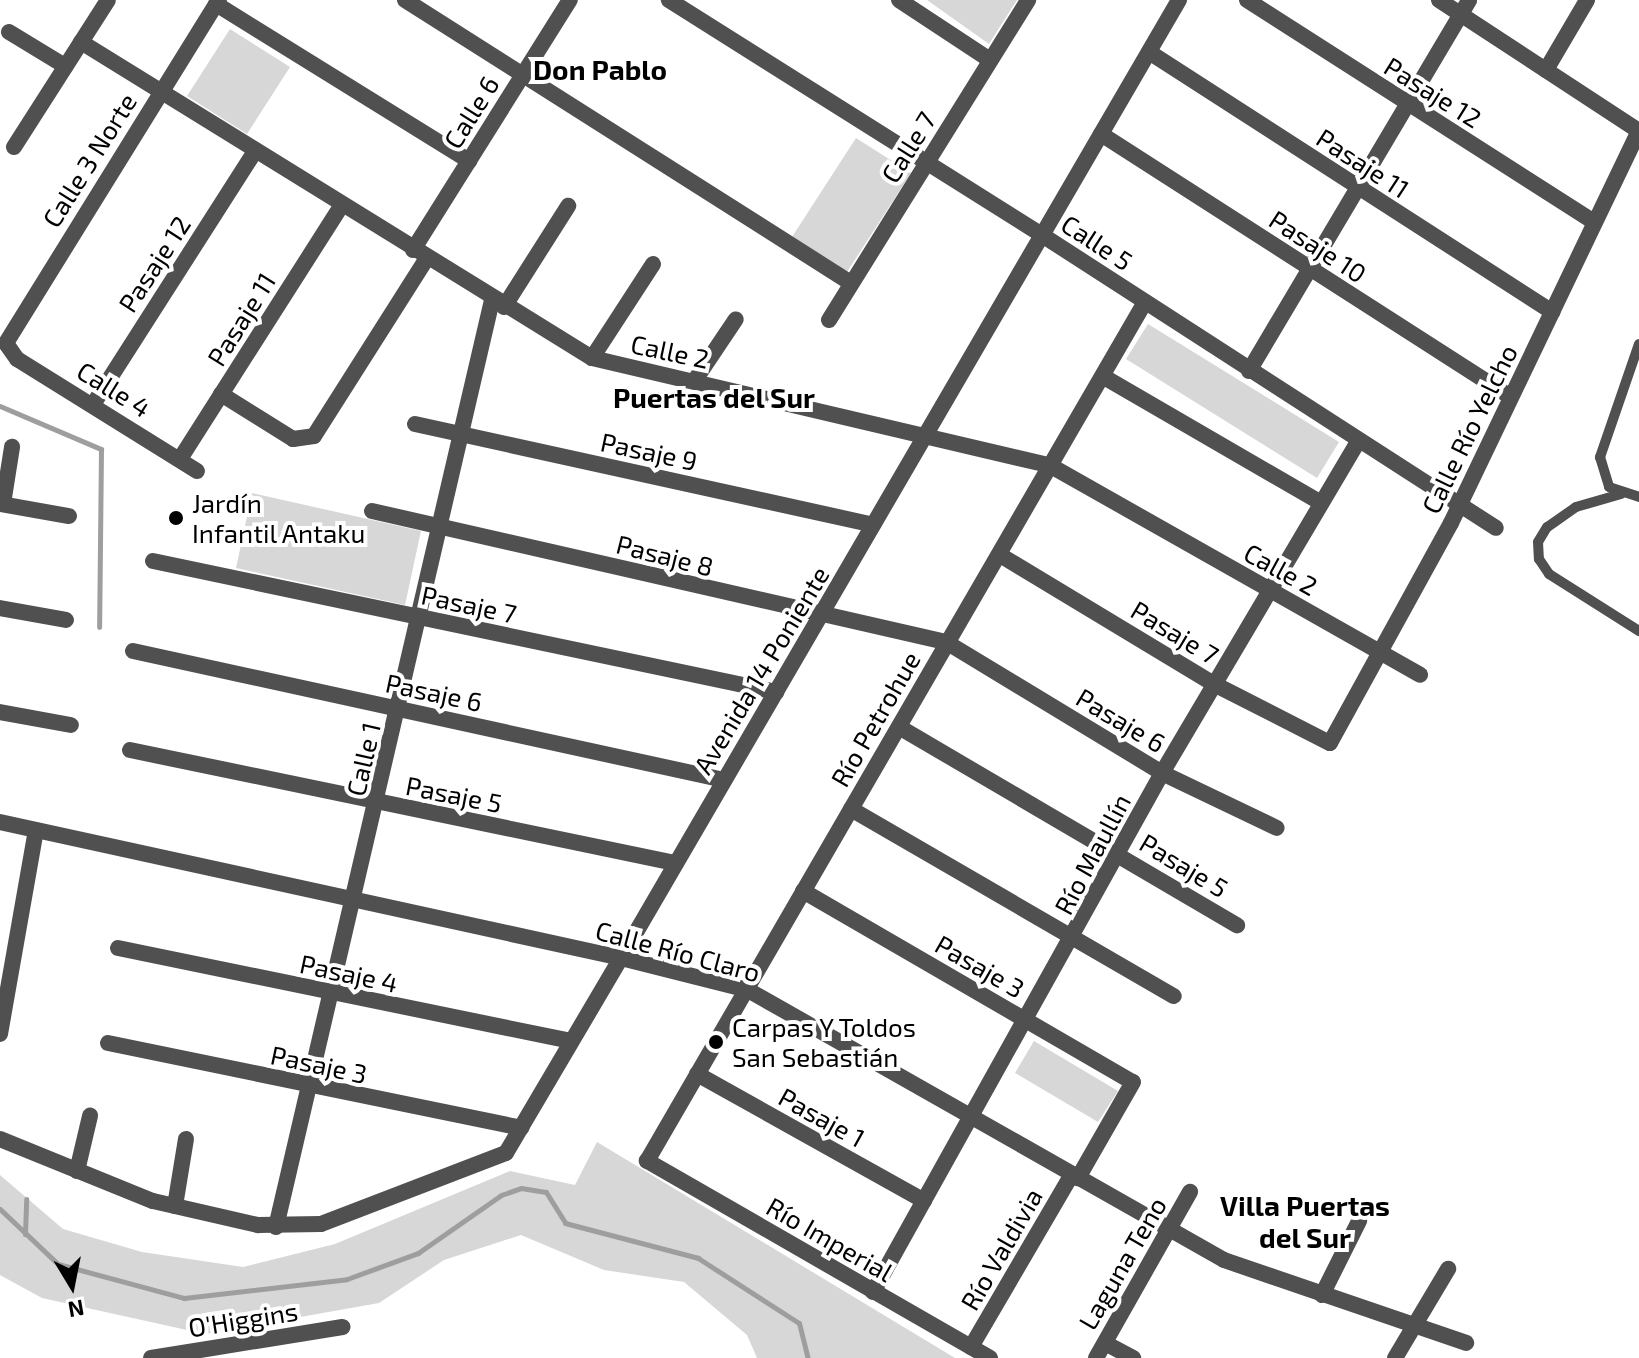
<!DOCTYPE html>
<html>
<head>
<meta charset="utf-8">
<style>
  body { margin:0 }
  #map { position:relative; width:1639px; height:1358px; overflow:hidden; background:#fff; font-family:"Exo 2",sans-serif }
  div>[style] { position:absolute }
  .green>* { inset:0; background:#d7d7d7 }
  .stream>* { height:5px; margin:-2.5px; padding:0 2.5px; transform-origin:2.5px; border-radius:2.5px; background:#9e9e9e }
  .service>* { height:10px; margin:-5px; padding:0 5px; transform-origin:5px; border-radius:5px; background:#505050 }
  .minor>* { height:16px; margin:-8px; padding:0 8px; transform-origin:8px; border-radius:8px; background:#505050 }
  .tertiary>* { height:16px; margin:-8px; padding:0 8px; transform-origin:8px; border-radius:8px; background:#505050 }
  .dots>* { width:22px; height:22px; translate:-50% -50%; box-sizing:border-box; border:4px solid #fff; border-radius:50% }
  span { translate:-50% -50%; white-space:nowrap; text-align:center; line-height:1.15; -webkit-text-stroke:8px #fff; paint-order:stroke }
  .street-label { font-size:26px; color:#000 }
  .poi-label { font-size:26px; color:#000 }
  .left { translate:0 -50%; text-align:left }
  .neighbourhood-label { font-size:28px; color:#000; font-weight:700 }
  .north { position:absolute; left:32px; top:1246px; width:80px; height:80px; -webkit-text-stroke:6px #fff; paint-order:stroke; rotate:170deg; font-size:22px; font-weight:700; line-height:32px; text-align:center; color:#000 }
  .north::after { content:''; display:block; margin:auto; width:28px; height:36px; background:#000; clip-path:polygon(50% 0,100% 100%,50% 72%,0 100%) }
</style>
</head>
<body>
<div id="map">
  <div class="green">
    <div style="clip-path:polygon(927px 0,1017px 0,989px 44px)"></div>
    <div style="clip-path:polygon(230px 29px,290px 67px,247px 134px,187px 96px)"></div>
    <div style="clip-path:polygon(856px 138px,911px 173px,847px 272px,792px 237px)"></div>
    <div style="clip-path:polygon(1148px 324px,1339px 442px,1317px 478px,1126px 359px)"></div>
    <div style="clip-path:polygon(252px 493px,421px 531px,405px 605px,236px 568px)"></div>
    <div style="clip-path:polygon(1034px 1041px,1118px 1091px,1098px 1122px,1015px 1073px)"></div>
    <div style="clip-path:polygon(597px 1142px,955px 1358px,757px 1358px,747px 1335px,684px 1282px,604px 1270px,521px 1235px,444px 1260px,379px 1303px,205px 1334px,42px 1298px,0 1275px,0 1175px,63px 1229px,142px 1252px,243px 1267px,335px 1244px,510px 1171px,575px 1185px)"></div>
  </div>
  <div class="stream">
    <div style="left:0;top:406px;width:110px;rotate:23.1deg"></div>
    <div style="left:101px;top:449px;width:178px;rotate:90.6deg"></div>
    <div style="left:0;top:1209px;width:80px;rotate:43.5deg"></div>
    <div style="left:58px;top:1264px;width:131px;rotate:15.1deg"></div>
    <div style="left:184px;top:1298px;width:164px;rotate:-6.6deg"></div>
    <div style="left:347px;top:1279px;width:76px;rotate:-20.1deg"></div>
    <div style="left:418px;top:1253px;width:101px;rotate:-34.9deg"></div>
    <div style="left:501px;top:1195px;width:21px;rotate:-19deg"></div>
    <div style="left:521px;top:1188px;width:25px;rotate:9deg"></div>
    <div style="left:546px;top:1192px;width:36px;rotate:58deg"></div>
    <div style="left:565px;top:1223px;width:138px;rotate:14.7deg"></div>
    <div style="left:698px;top:1258px;width:120px;rotate:32.8deg"></div>
    <div style="left:799px;top:1323px;width:36px;rotate:76deg"></div>
    <div style="left:25px;top:1234px;width:35px;rotate:-88deg"></div>
  </div>
  <div class="service">
    <div style="left:1639px;top:344px;width:120px;rotate:109deg"></div>
    <div style="left:1600px;top:457px;width:31px;rotate:73deg"></div>
    <div style="left:1609px;top:487px;width:32px;rotate:18deg"></div>
    <div style="left:1621px;top:494px;width:47px;rotate:163.9deg"></div>
    <div style="left:1576px;top:507px;width:35px;rotate:145deg"></div>
    <div style="left:1547px;top:527px;width:17px;rotate:121deg"></div>
    <div style="left:1538px;top:542px;width:17px;rotate:87deg"></div>
    <div style="left:1539px;top:559px;width:18px;rotate:56deg"></div>
    <div style="left:1549px;top:574px;width:107px;rotate:32.3deg"></div>
  </div>
  <div class="minor">
    <div style="left:405px;top:0;width:528px;rotate:32.4deg"></div>
    <div style="left:899px;top:0;width:109px;rotate:33.4deg"></div>
    <div style="left:1179px;top:0;width:272px;rotate:120.2deg"></div>
    <div style="left:1042px;top:235px;width:540px;rotate:32.84deg"></div>
    <div style="left:1247px;top:0;width:412px;rotate:32.6deg"></div>
    <div style="left:216px;top:4px;width:298px;rotate:31.8deg"></div>
    <div style="left:9px;top:32px;width:66px;rotate:31.3deg"></div>
    <div style="left:81px;top:42px;width:601px;rotate:31.73deg"></div>
    <div style="left:592px;top:358px;width:472px;rotate:13.2deg"></div>
    <div style="left:1051px;top:466px;width:424px;rotate:29.5deg"></div>
    <div style="left:1149px;top:52px;width:480px;rotate:32.8deg"></div>
    <div style="left:1546px;top:70px;width:81px;rotate:-59.6deg"></div>
    <div style="left:1101px;top:134px;width:486px;rotate:32.7deg"></div>
    <div style="left:14px;top:147px;width:174px;rotate:-57.4deg"></div>
    <div style="left:413px;top:250px;width:295px;rotate:-57.9deg"></div>
    <div style="left:504px;top:307px;width:120px;rotate:-57.6deg"></div>
    <div style="left:829px;top:320px;width:377px;rotate:-58.1deg"></div>
    <div style="left:592px;top:358px;width:112px;rotate:-57deg"></div>
    <div style="left:1249px;top:371px;width:431px;rotate:-59.3deg"></div>
    <div style="left:1104px;top:377px;width:247px;rotate:30.1deg"></div>
    <div style="left:695px;top:380px;width:73px;rotate:-56.1deg"></div>
    <div style="left:221px;top:394px;width:85px;rotate:32deg"></div>
    <div style="left:293px;top:439px;width:21px;rotate:-8deg"></div>
    <div style="left:314px;top:436px;width:211px;rotate:-57.6deg"></div>
    <div style="left:94px;top:403px;width:299px;rotate:-57.4deg"></div>
    <div style="left:415px;top:424px;width:469px;rotate:12.4deg"></div>
    <div style="left:180px;top:459px;width:301px;rotate:-57.5deg"></div>
    <div style="left:197px;top:471px;width:212px;rotate:-148.1deg"></div>
    <div style="left:17px;top:359px;width:19px;rotate:-125deg"></div>
    <div style="left:6px;top:343px;width:404px;rotate:-58.2deg"></div>
    <div style="left:0;top:504px;width:70px;rotate:9.9deg"></div>
    <div style="left:3px;top:504px;width:58px;rotate:-81deg"></div>
    <div style="left:372px;top:511px;width:589px;rotate:12.86deg"></div>
    <div style="left:946px;top:642px;width:253px;rotate:31.2deg"></div>
    <div style="left:1162px;top:773px;width:127px;rotate:25.6deg"></div>
    <div style="left:1000px;top:555px;width:250px;rotate:31.1deg"></div>
    <div style="left:1214px;top:684px;width:130px;rotate:27deg"></div>
    <div style="left:1330px;top:743px;width:251px;rotate:-61.2deg"></div>
    <div style="left:1451px;top:523px;width:435px;rotate:-64.4deg"></div>
    <div style="left:1639px;top:131px;width:239px;rotate:-146.8deg"></div>
    <div style="left:153px;top:561px;width:637px;rotate:11.87deg"></div>
    <div style="left:0;top:608px;width:67px;rotate:10.3deg"></div>
    <div style="left:133px;top:651px;width:605px;rotate:12.31deg"></div>
    <div style="left:0;top:712px;width:72px;rotate:10.4deg"></div>
    <div style="left:899px;top:727px;width:392px;rotate:30.4deg"></div>
    <div style="left:130px;top:750px;width:557px;rotate:11.71deg"></div>
    <div style="left:851px;top:809px;width:373px;rotate:30.1deg"></div>
    <div style="left:803px;top:891px;width:381px;rotate:30.1deg"></div>
    <div style="left:1133px;top:1082px;width:111px;rotate:119.8deg"></div>
    <div style="left:118px;top:948px;width:462px;rotate:11.6deg"></div>
    <div style="left:0;top:1034px;width:207px;rotate:-80deg"></div>
    <div style="left:108px;top:1043px;width:422px;rotate:11.6deg"></div>
    <div style="left:697px;top:1074px;width:260px;rotate:29.2deg"></div>
    <div style="left:0;top:1139px;width:165px;rotate:22.1deg"></div>
    <div style="left:153px;top:1201px;width:108px;rotate:12.9deg"></div>
    <div style="left:258px;top:1225px;width:63px;rotate:-0.9deg"></div>
    <div style="left:321px;top:1224px;width:198px;rotate:-21deg"></div>
    <div style="left:506px;top:1153px;width:226px;rotate:-59.5deg"></div>
    <div style="left:621px;top:958px;width:131px;rotate:14.1deg"></div>
    <div style="left:748px;top:990px;width:547px;rotate:29.56deg"></div>
    <div style="left:1224px;top:1260px;width:256px;rotate:18.9deg"></div>
    <div style="left:77px;top:1171px;width:57px;rotate:-76.7deg"></div>
    <div style="left:175px;top:1206px;width:68px;rotate:-80.7deg"></div>
    <div style="left:276px;top:1227px;width:952px;rotate:-76.88deg"></div>
    <div style="left:873px;top:1292px;width:594px;rotate:-60.89deg"></div>
    <div style="left:1162px;top:773px;width:386px;rotate:-59.4deg"></div>
    <div style="left:1322px;top:1295px;width:83px;rotate:-63.4deg"></div>
    <div style="left:1105px;top:1343px;width:32px;rotate:28deg"></div>
    <div style="left:971px;top:1347px;width:200px;rotate:-59.7deg"></div>
    <div style="left:151px;top:1358px;width:194px;rotate:-9.2deg"></div>
    <div style="left:990px;top:1358px;width:396px;rotate:-150.1deg"></div>
    <div style="left:647px;top:1161px;width:993px;rotate:-59.9deg"></div>
    <div style="left:1096px;top:1358px;width:191px;rotate:-60.5deg"></div>
    <div style="left:1395px;top:1358px;width:104px;rotate:-59.2deg"></div>
  </div>
  <div class="tertiary">
    <div style="left:0;top:822px;width:636px;rotate:12.35deg"></div>
    <div style="left:621px;top:958px;width:837px;rotate:-59.79deg"></div>
    <div style="left:1042px;top:235px;width:441px;rotate:-147.8deg"></div>
  </div>
  <div class="dots">
    <div style="left:176px;top:518px;background:#000"></div>
    <div style="left:716px;top:1042px;background:#000"></div>
  </div>
  <div class="street-label">
    <span style="left:1433px;top:92px;rotate:32deg">Pasaje 12</span>
    <span style="left:471px;top:112px;rotate:-58deg">Calle 6</span>
    <span style="left:908px;top:147px;rotate:-58deg">Calle 7</span>
    <span style="left:89px;top:160px;rotate:-58deg">Calle 3 Norte</span>
    <span style="left:1363px;top:163px;rotate:33deg">Pasaje 11</span>
    <span style="left:1097px;top:242px;rotate:33deg">Calle 5</span>
    <span style="left:1318px;top:246px;rotate:33deg">Pasaje 10</span>
    <span style="left:154px;top:264px;rotate:-57deg">Pasaje 12</span>
    <span style="left:241px;top:319px;rotate:-58deg">Pasaje 11</span>
    <span style="left:670px;top:351px;rotate:12deg">Calle 2</span>
    <span style="left:114px;top:389px;rotate:32deg">Calle 4</span>
    <span style="left:1469px;top:429px;rotate:-64deg">Calle Río Yelcho</span>
    <span style="left:649px;top:451px;rotate:12deg">Pasaje 9</span>
    <span style="left:665px;top:555px;rotate:14deg">Pasaje 8</span>
    <span style="left:1281px;top:569px;rotate:29deg">Calle 2</span>
    <span style="left:469px;top:604px;rotate:12deg">Pasaje 7</span>
    <span style="left:1175px;top:632px;rotate:31deg">Pasaje 7</span>
    <span style="left:761px;top:670px;rotate:-59deg">Avenida 14 Poniente</span>
    <span style="left:434px;top:692px;rotate:12deg">Pasaje 6</span>
    <span style="left:875px;top:719px;rotate:-60deg">Río Petrohue</span>
    <span style="left:1121px;top:720px;rotate:31deg">Pasaje 6</span>
    <span style="left:363px;top:759px;rotate:-77deg">Calle 1</span>
    <span style="left:454px;top:794px;rotate:11deg">Pasaje 5</span>
    <span style="left:1092px;top:854px;rotate:-62deg">Río Maullín</span>
    <span style="left:1184px;top:865px;rotate:31deg">Pasaje 5</span>
    <span style="left:678px;top:951px;rotate:15deg">Calle Río Claro</span>
    <span style="left:980px;top:966px;rotate:30deg">Pasaje 3</span>
    <span style="left:349px;top:973px;rotate:12deg">Pasaje 4</span>
    <span style="left:319px;top:1064px;rotate:12deg">Pasaje 3</span>
    <span style="left:822px;top:1117px;rotate:29deg">Pasaje 1</span>
    <span style="left:830px;top:1239px;rotate:30deg">Río Imperial</span>
    <span style="left:1001px;top:1249px;rotate:-60deg">Río Valdivia</span>
    <span style="left:1122px;top:1263px;rotate:-60deg">Laguna Teno</span>
    <span style="left:243px;top:1319px;rotate:-9deg">O'Higgins</span>
  </div>
  <div class="poi-label">
    <span class="left" style="left:192px;top:518px">Jardín<br>Infantil Antaku</span>
    <span class="left" style="left:732px;top:1042px">Carpas Y Toldos<br>San Sebastián</span>
  </div>
  <div class="neighbourhood-label">
    <span style="left:600px;top:69px">Don Pablo</span>
    <span style="left:714px;top:397px">Puertas del Sur</span>
    <span style="left:1305px;top:1221px">Villa Puertas<br>del Sur</span>
  </div>
  <div class="north">N</div>
</div>
</body>
</html>
